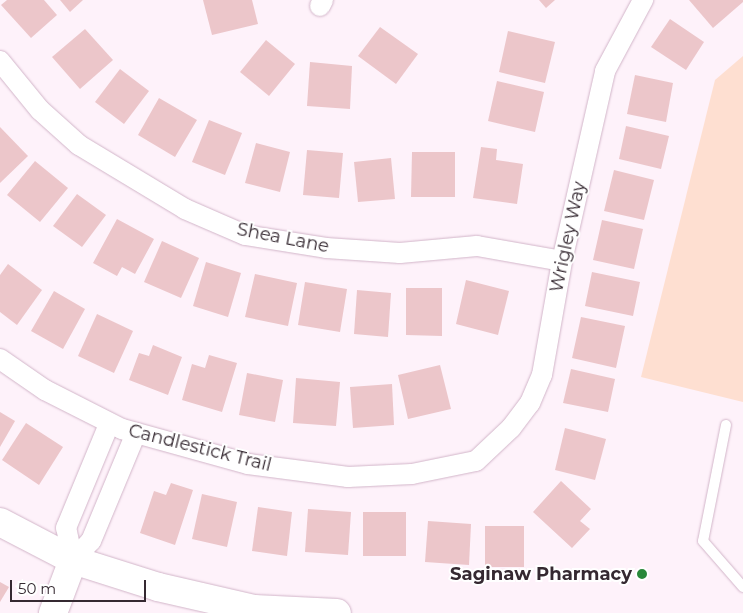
<!DOCTYPE html>
<html>
<head>
<meta charset="utf-8">
<style>
  body { margin:0 }
  #map { position:relative; width:743px; height:613px; overflow:hidden; background:#fef2fa; font-family:Montserrat,sans-serif }
  div>[style] { position:absolute }
  .green>* { inset:0; background:#fedfd1 }
  .building>* { inset:0; background:#ecc6ca }
  .roads { filter:drop-shadow(0 0 1px #d2b5c9) drop-shadow(0 0 1px #d2b5c9) }
  .lane>* { height:10px; margin:-5px; padding:0 5px; transform-origin:5px; border-radius:5px; background:#fff }
  .street>* { height:20px; margin:-10px; padding:0 10px; transform-origin:10px; border-radius:10px; background:#fff }
  .secondary>* { height:28px; margin:-14px; padding:0 14px; transform-origin:14px; border-radius:14px; background:#fff }
  .dots>* { width:14px; height:14px; translate:-50% -50%; box-sizing:border-box; border:2px solid #fff; border-radius:50% }
  span { translate:-50% -50%; white-space:nowrap; text-align:center; line-height:1.15; -webkit-text-stroke:4px #fff; paint-order:stroke }
  .street-label { font-size:18px; color:#352931 }
  .poi-label { font-size:18px; color:#352931; font-weight:700 }
  .right { translate:-100% -50%; text-align:right }
  .scale { position:absolute; left:10px; top:580px; width:136px; height:22px; box-sizing:border-box; border:2px solid #352931; border-top:0; padding-left:6px; font-size:15px; line-height:18px; white-space:nowrap; color:#352931; -webkit-text-stroke:4px #fff; paint-order:stroke }
</style>
</head>
<body>
<div id="map">
  <div class="green">
    <div style="clip-path:polygon(743px 56px,743px 402px,641px 377px,715px 80px)"></div>
  </div>
  <div class="building">
    <div style="clip-path:polygon(7px 0,44px 0,57px 15px,31px 38px,1px 5px)"></div>
    <div style="clip-path:polygon(60px 0,83px 0,70px 12px)"></div>
    <div style="clip-path:polygon(203px 0,252px 0,258px 24px,212px 35px)"></div>
    <div style="clip-path:polygon(539px 0,555px 0,546px 8px)"></div>
    <div style="clip-path:polygon(689px 0,743px 0,743px 2px,713px 28px)"></div>
    <div style="clip-path:polygon(670px 19px,704px 42px,686px 70px,651px 47px)"></div>
    <div style="clip-path:polygon(380px 27px,418px 54px,396px 84px,358px 56px)"></div>
    <div style="clip-path:polygon(85px 29px,113px 60px,80px 89px,52px 57px)"></div>
    <div style="clip-path:polygon(508px 31px,555px 42px,545px 83px,499px 72px)"></div>
    <div style="clip-path:polygon(266px 40px,295px 64px,269px 96px,240px 72px)"></div>
    <div style="clip-path:polygon(310px 62px,352px 66px,350px 109px,307px 106px)"></div>
    <div style="clip-path:polygon(120px 69px,149px 91px,124px 124px,95px 102px)"></div>
    <div style="clip-path:polygon(635px 75px,673px 83px,666px 122px,627px 114px)"></div>
    <div style="clip-path:polygon(497px 81px,544px 92px,535px 132px,488px 121px)"></div>
    <div style="clip-path:polygon(159px 98px,197px 120px,175px 157px,138px 135px)"></div>
    <div style="clip-path:polygon(209px 120px,242px 133px,225px 175px,192px 162px)"></div>
    <div style="clip-path:polygon(626px 126px,669px 136px,661px 169px,619px 159px)"></div>
    <div style="clip-path:polygon(0 127px,28px 156px,0 183px)"></div>
    <div style="clip-path:polygon(256px 143px,290px 152px,280px 192px,245px 183px)"></div>
    <div style="clip-path:polygon(481px 147px,497px 149px,496px 160px,523px 164px,517px 204px,473px 198px)"></div>
    <div style="clip-path:polygon(307px 150px,343px 153px,339px 198px,303px 195px)"></div>
    <div style="clip-path:polygon(412px 152px,455px 152px,455px 197px,411px 197px)"></div>
    <div style="clip-path:polygon(391px 158px,395px 199px,358px 202px,354px 162px)"></div>
    <div style="clip-path:polygon(35px 161px,68px 188px,40px 222px,7px 195px)"></div>
    <div style="clip-path:polygon(614px 170px,654px 180px,644px 220px,604px 211px)"></div>
    <div style="clip-path:polygon(77px 194px,106px 215px,82px 247px,53px 226px)"></div>
    <div style="clip-path:polygon(117px 219px,154px 239px,135px 274px,122px 267px,117px 276px,93px 263px)"></div>
    <div style="clip-path:polygon(602px 220px,643px 229px,634px 269px,593px 260px)"></div>
    <div style="clip-path:polygon(162px 241px,199px 258px,181px 298px,144px 282px)"></div>
    <div style="clip-path:polygon(206px 262px,241px 273px,228px 317px,193px 306px)"></div>
    <div style="clip-path:polygon(8px 264px,42px 290px,17px 325px,0 312px,0 275px)"></div>
    <div style="clip-path:polygon(592px 272px,640px 282px,633px 316px,585px 306px)"></div>
    <div style="clip-path:polygon(255px 274px,297px 283px,288px 326px,245px 317px)"></div>
    <div style="clip-path:polygon(466px 280px,509px 291px,498px 335px,456px 324px)"></div>
    <div style="clip-path:polygon(305px 282px,347px 289px,340px 332px,298px 325px)"></div>
    <div style="clip-path:polygon(406px 288px,442px 288px,442px 336px,406px 335px)"></div>
    <div style="clip-path:polygon(357px 290px,391px 293px,388px 337px,354px 334px)"></div>
    <div style="clip-path:polygon(54px 291px,85px 309px,63px 349px,31px 331px)"></div>
    <div style="clip-path:polygon(97px 314px,133px 331px,114px 373px,78px 356px)"></div>
    <div style="clip-path:polygon(581px 317px,625px 326px,616px 368px,572px 358px)"></div>
    <div style="clip-path:polygon(153px 345px,182px 357px,168px 395px,129px 380px,139px 353px,149px 356px)"></div>
    <div style="clip-path:polygon(209px 355px,237px 363px,222px 412px,182px 400px,192px 364px,205px 368px)"></div>
    <div style="clip-path:polygon(440px 365px,451px 409px,408px 419px,398px 375px)"></div>
    <div style="clip-path:polygon(571px 369px,615px 379px,608px 412px,563px 403px)"></div>
    <div style="clip-path:polygon(247px 373px,283px 380px,275px 422px,239px 415px)"></div>
    <div style="clip-path:polygon(296px 378px,340px 382px,336px 426px,293px 423px)"></div>
    <div style="clip-path:polygon(392px 384px,394px 425px,353px 428px,350px 387px)"></div>
    <div style="clip-path:polygon(0 412px,15px 421px,0 447px)"></div>
    <div style="clip-path:polygon(26px 423px,63px 447px,39px 485px,2px 460px)"></div>
    <div style="clip-path:polygon(565px 428px,606px 439px,595px 480px,555px 470px)"></div>
    <div style="clip-path:polygon(561px 481px,591px 509px,580px 521px,590px 529px,572px 548px,533px 512px)"></div>
    <div style="clip-path:polygon(171px 483px,193px 490px,175px 545px,140px 533px,154px 491px,166px 495px)"></div>
    <div style="clip-path:polygon(202px 494px,237px 502px,227px 547px,192px 539px)"></div>
    <div style="clip-path:polygon(258px 507px,292px 512px,287px 556px,252px 551px)"></div>
    <div style="clip-path:polygon(308px 509px,351px 512px,348px 555px,305px 552px)"></div>
    <div style="clip-path:polygon(363px 512px,406px 512px,406px 556px,363px 556px)"></div>
    <div style="clip-path:polygon(428px 521px,471px 524px,469px 565px,425px 562px)"></div>
    <div style="clip-path:polygon(485px 526px,524px 526px,524px 567px,485px 567px)"></div>
    <div style="clip-path:polygon(0 582px,9px 587px,0 602px)"></div>
  </div>
  <div class="roads">
    <div class="lane">
      <div style="left:726px;top:425px;width:118px;rotate:101.2deg"></div>
      <div style="left:703px;top:541px;width:61px;rotate:49deg"></div>
    </div>
    <div class="street">
      <div style="left:320px;top:6px;width:7px;rotate:-63deg"></div>
      <div style="left:0;top:61px;width:63px;rotate:50.8deg"></div>
      <div style="left:40px;top:110px;width:52px;rotate:41.9deg"></div>
      <div style="left:79px;top:145px;width:124px;rotate:31.1deg"></div>
      <div style="left:185px;top:209px;width:65px;rotate:23.4deg"></div>
      <div style="left:245px;top:235px;width:82px;rotate:9.1deg"></div>
      <div style="left:326px;top:248px;width:74px;rotate:3.9deg"></div>
      <div style="left:400px;top:253px;width:77px;rotate:-5.2deg"></div>
      <div style="left:477px;top:246px;width:86px;rotate:10deg"></div>
      <div style="left:0;top:359px;width:55px;rotate:34.6deg"></div>
      <div style="left:45px;top:390px;width:86px;rotate:26.9deg"></div>
      <div style="left:122px;top:429px;width:131px;rotate:15.5deg"></div>
      <div style="left:248px;top:464px;width:101px;rotate:7.4deg"></div>
      <div style="left:348px;top:477px;width:64px;rotate:-2.7deg"></div>
      <div style="left:412px;top:474px;width:65px;rotate:-11.5deg"></div>
      <div style="left:476px;top:461px;width:48px;rotate:-43.3deg"></div>
      <div style="left:511px;top:428px;width:31px;rotate:-53deg"></div>
      <div style="left:530px;top:403px;width:30px;rotate:-67deg"></div>
      <div style="left:542px;top:375px;width:116px;rotate:-80deg"></div>
      <div style="left:562px;top:261px;width:195px;rotate:-77.2deg"></div>
      <div style="left:605px;top:71px;width:81px;rotate:-61.8deg"></div>
      <div style="left:73px;top:560px;width:33px;rotate:-102deg"></div>
      <div style="left:66px;top:528px;width:113px;rotate:-67.5deg"></div>
      <div style="left:73px;top:560px;width:26px;rotate:-47deg"></div>
      <div style="left:91px;top:541px;width:117px;rotate:-67.4deg"></div>
    </div>
    <div class="secondary">
      <div style="left:0;top:522px;width:82px;rotate:27.5deg"></div>
      <div style="left:73px;top:560px;width:89px;rotate:17.6deg"></div>
      <div style="left:158px;top:587px;width:98px;rotate:12.9deg"></div>
      <div style="left:254px;top:609px;width:83px;rotate:2.8deg"></div>
      <div style="left:53px;top:613px;width:57px;rotate:-69.3deg"></div>
    </div>
  </div>
  <div class="dots">
    <div style="left:642px;top:574px;background:#29883a"></div>
  </div>
  <div class="street-label">
    <span style="left:568px;top:237px;rotate:-78deg">Wrigley Way</span>
    <span style="left:283px;top:238px;rotate:11deg">Shea Lane</span>
    <span style="left:200px;top:448px;rotate:14deg">Candlestick Trail</span>
  </div>
  <div class="poi-label">
    <span class="right" style="left:632px;top:574px">Saginaw Pharmacy</span>
  </div>
  <div class="scale">50 m</div>
</div>
</body>
</html>
